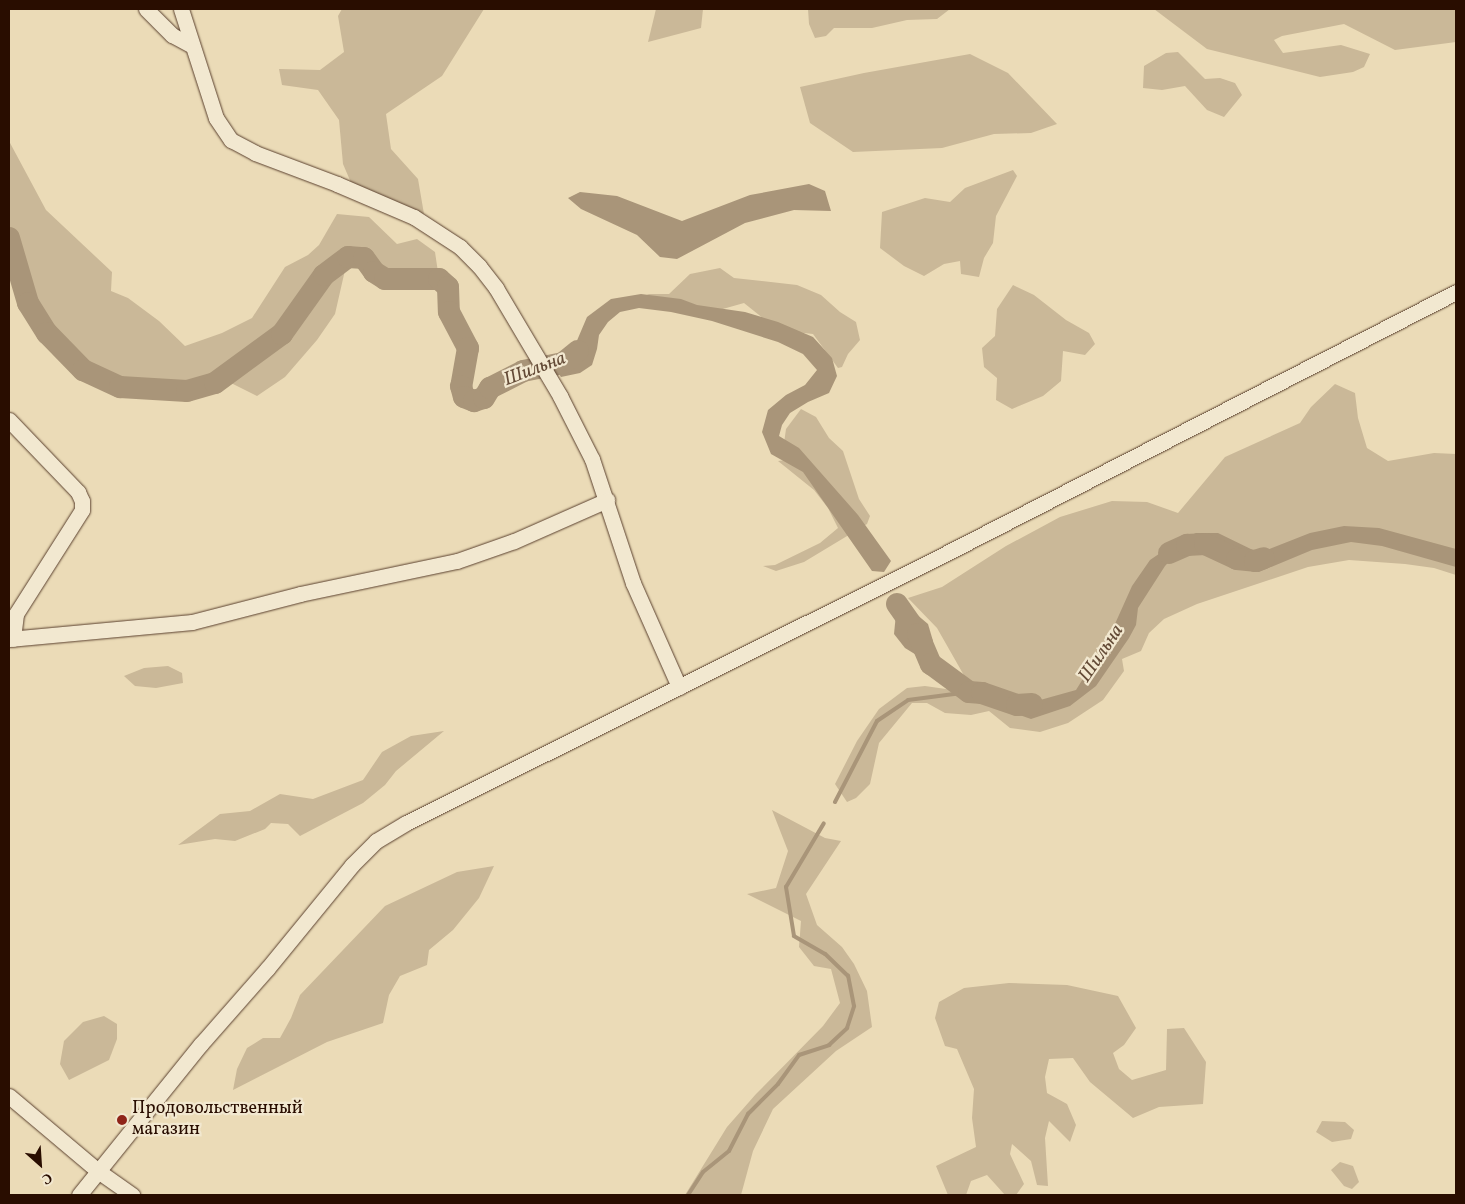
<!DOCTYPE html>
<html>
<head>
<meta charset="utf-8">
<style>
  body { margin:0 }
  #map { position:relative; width:1465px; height:1204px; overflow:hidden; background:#ebdbb7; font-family:Vollkorn,serif }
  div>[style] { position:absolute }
  .green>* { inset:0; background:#cab898 }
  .water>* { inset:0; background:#a99579 }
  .stream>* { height:4px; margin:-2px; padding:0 2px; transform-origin:2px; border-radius:2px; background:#a99579 }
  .river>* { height:22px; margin:-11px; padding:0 11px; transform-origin:11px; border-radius:11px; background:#a99579 }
  .roads { filter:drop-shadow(0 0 1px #5a402e) drop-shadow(0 0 1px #5a402e) }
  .minor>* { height:15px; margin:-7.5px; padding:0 7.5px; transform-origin:7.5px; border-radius:7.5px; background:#f2e8d0 }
  .dots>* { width:14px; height:14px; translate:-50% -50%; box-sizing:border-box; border:2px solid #f2e8d0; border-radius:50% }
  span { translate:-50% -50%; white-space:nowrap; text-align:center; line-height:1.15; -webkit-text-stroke:4.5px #f2e8d0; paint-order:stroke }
  .poi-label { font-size:18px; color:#290d00 }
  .left { translate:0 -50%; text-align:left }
  .water-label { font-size:19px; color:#634a36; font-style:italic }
  .frame { position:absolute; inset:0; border:10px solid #290d00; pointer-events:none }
  .north { position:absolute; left:15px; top:1139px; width:50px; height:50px; -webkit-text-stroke:4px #f2e8d0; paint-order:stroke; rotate:154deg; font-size:14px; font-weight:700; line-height:20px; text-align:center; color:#290d00 }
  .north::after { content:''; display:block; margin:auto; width:18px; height:22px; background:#290d00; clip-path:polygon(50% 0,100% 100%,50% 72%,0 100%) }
</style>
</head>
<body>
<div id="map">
  <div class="green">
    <div style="clip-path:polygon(342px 9px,484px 9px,442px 76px,386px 114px,391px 149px,418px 179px,424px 214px,352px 185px,343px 164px,339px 120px,318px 90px,282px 85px,279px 69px,320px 70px,344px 52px,338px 16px)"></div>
    <div style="clip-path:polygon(656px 9px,703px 9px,701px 28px,648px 42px)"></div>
    <div style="clip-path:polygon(808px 9px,950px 9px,937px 19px,907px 20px,872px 28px,834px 28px,826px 36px,815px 38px,809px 24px)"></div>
    <div style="clip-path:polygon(1154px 9px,1456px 9px,1456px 42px,1395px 50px,1344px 24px,1282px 36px,1274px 40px,1283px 53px,1341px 45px,1370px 54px,1364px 67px,1353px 72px,1320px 77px,1207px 49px)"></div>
    <div style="clip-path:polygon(1178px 52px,1205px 79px,1220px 78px,1235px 83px,1242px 95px,1224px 117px,1207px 110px,1185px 86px,1162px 90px,1143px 88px,1144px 66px,1166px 53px)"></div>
    <div style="clip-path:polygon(970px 54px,1008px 73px,1057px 124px,1031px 133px,994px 134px,942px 148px,853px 152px,810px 123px,800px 87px,864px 73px)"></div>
    <div style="clip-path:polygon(9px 141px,46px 210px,112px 272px,111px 291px,128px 298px,159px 321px,185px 346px,222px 333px,252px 318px,285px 267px,308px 255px,319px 245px,337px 214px,369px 217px,397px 244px,417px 239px,435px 252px,439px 279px,385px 279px,374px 272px,364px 258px,348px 257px,335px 314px,317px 340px,285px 377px,257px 396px,231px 383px,215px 383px,187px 391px,120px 387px,83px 370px,47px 333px,28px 303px,9px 238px)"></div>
    <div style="clip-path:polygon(1013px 170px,1017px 176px,996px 216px,993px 243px,984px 258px,979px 277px,961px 274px,960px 261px,944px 264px,924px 276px,904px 266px,880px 248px,882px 212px,925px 198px,950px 202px,965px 188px)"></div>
    <div style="clip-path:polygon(720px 268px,734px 278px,797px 285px,821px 295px,840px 312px,856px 322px,860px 340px,848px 354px,842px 367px,838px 368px,813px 334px,778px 330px,744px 303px,705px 314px,634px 301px,649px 294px,669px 294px,690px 274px)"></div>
    <div style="clip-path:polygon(1013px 285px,1034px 295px,1066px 320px,1089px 333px,1095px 344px,1085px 355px,1063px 351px,1061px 381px,1043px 396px,1012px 409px,996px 400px,997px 378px,984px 367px,982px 348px,995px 336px,997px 309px)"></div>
    <div style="clip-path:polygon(1335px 384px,1355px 393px,1358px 418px,1367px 448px,1388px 461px,1434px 453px,1456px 454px,1456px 575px,1434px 568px,1405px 564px,1349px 560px,1308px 567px,1197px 604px,1164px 619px,1149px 633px,1141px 651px,1122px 659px,1124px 671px,1103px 700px,1068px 723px,1040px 732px,1010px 728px,989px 711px,971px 715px,945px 713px,927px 703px,912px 703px,879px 743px,870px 784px,856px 798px,847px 802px,835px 784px,857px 741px,879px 709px,907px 688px,925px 686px,974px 693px,937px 628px,908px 598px,942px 587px,1006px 546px,1060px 517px,1112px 501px,1147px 502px,1178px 513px,1225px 457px,1300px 423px,1311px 407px)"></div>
    <div style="clip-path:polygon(801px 409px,816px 417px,829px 438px,843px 451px,859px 499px,870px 516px,867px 524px,804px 562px,776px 571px,763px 566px,775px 565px,820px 543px,838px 528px,828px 508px,814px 490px,778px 461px,793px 459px,784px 443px,786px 429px)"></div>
    <div style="clip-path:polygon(168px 666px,182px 673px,183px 683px,156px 688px,135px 686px,124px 676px,144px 668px)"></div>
    <div style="clip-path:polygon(444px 731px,396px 771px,385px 785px,363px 803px,300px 836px,288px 824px,271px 823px,265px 829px,235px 841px,215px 839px,178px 845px,220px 814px,250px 811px,280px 794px,313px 799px,363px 780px,382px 752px,411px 736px)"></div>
    <div style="clip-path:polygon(772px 810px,825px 838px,841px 841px,806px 894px,817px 925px,842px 947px,854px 964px,867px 991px,872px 1027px,836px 1051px,773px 1109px,753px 1151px,741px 1195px,685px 1195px,727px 1127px,756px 1094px,823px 1026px,840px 1003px,831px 969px,814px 966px,799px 947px,801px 921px,747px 894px,776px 888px,788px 851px)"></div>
    <div style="clip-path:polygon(494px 866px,479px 898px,453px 930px,429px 950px,427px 965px,400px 976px,389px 995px,383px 1023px,327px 1042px,233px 1090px,237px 1069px,247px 1048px,263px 1038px,280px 1038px,291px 1018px,300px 995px,385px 906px,457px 872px)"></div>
    <div style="clip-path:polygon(1009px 983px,1067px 985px,1118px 996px,1136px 1028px,1124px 1045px,1113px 1053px,1119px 1069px,1132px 1080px,1166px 1070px,1167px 1029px,1184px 1028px,1206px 1062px,1203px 1104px,1159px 1107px,1133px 1118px,1090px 1082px,1073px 1058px,1049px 1059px,1045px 1077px,1047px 1093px,1067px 1104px,1076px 1125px,1070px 1142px,1049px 1121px,1045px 1138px,1048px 1186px,1037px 1185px,1031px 1161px,1012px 1144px,1010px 1154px,1024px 1184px,1016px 1195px,1005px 1195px,987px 1175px,971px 1181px,966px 1195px,948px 1195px,936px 1166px,976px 1147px,972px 1118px,974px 1089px,957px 1049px,945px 1046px,935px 1018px,939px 1002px,964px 988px)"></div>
    <div style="clip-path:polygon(104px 1016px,117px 1024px,117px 1039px,109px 1060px,69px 1080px,60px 1064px,64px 1041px,83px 1022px)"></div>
    <div style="clip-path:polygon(1322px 1121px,1345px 1122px,1354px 1130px,1351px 1139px,1332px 1142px,1316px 1132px)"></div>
    <div style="clip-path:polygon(1340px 1162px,1353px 1166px,1359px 1182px,1352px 1189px,1344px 1186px,1331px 1170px)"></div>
  </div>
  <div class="water">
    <div style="clip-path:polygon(809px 184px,825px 191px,831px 211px,794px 210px,745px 223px,677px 259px,660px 257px,637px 235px,581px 209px,568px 198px,580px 192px,617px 196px,682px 221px,750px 195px)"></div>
    <div style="clip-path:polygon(641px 294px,681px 299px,697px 305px,745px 312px,778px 322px,813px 337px,832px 358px,837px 376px,829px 393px,808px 402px,790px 413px,782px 425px,779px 436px,799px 448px,858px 515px,891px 561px,884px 572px,872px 571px,803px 472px,771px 454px,762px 432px,768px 410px,786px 395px,805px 385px,817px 370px,803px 354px,778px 342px,712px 321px,671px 312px,639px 308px,620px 312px,608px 322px,599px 335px,597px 349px,592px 365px,580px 373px,561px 377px,552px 363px,570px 357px,587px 317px,611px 299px)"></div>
    <div style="clip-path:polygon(1344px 526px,1379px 528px,1456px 549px,1456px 567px,1382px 546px,1351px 542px,1312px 550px,1259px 572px,1246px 570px,1225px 548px,1212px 542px,1183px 547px,1165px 566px,1138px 608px,1136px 625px,1129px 638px,1096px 686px,1070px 706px,1031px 719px,1002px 709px,1001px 695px,1033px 702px,1076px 690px,1110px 635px,1132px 586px,1150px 560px,1178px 541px,1196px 533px,1218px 533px,1259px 553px,1310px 533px)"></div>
    <div style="clip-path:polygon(909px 608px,928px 624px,933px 641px,931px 664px,905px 648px,894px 634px,896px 614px)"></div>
  </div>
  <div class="stream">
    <div style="left:835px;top:802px;width:91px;rotate:-62.6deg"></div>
    <div style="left:877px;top:721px;width:37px;rotate:-34deg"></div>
    <div style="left:908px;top:700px;width:62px;rotate:-7.5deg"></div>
    <div style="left:688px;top:1195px;width:27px;rotate:-57deg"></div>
    <div style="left:703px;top:1172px;width:33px;rotate:-39deg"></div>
    <div style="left:729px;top:1151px;width:42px;rotate:-62.8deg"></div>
    <div style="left:748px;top:1114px;width:42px;rotate:-45deg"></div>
    <div style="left:778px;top:1084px;width:36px;rotate:-54deg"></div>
    <div style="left:799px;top:1055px;width:32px;rotate:-18deg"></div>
    <div style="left:829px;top:1045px;width:25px;rotate:-43deg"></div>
    <div style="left:847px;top:1028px;width:23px;rotate:-72deg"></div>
    <div style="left:854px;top:1006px;width:31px;rotate:-101deg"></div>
    <div style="left:848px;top:976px;width:32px;rotate:-136deg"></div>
    <div style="left:825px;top:954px;width:36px;rotate:-150deg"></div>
    <div style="left:794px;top:936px;width:50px;rotate:-99.3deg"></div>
    <div style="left:786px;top:887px;width:74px;rotate:-59.3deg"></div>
  </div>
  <div class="river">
    <div style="left:9px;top:238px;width:68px;rotate:73.7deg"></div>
    <div style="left:28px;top:303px;width:36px;rotate:58deg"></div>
    <div style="left:47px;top:333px;width:52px;rotate:45.8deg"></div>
    <div style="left:83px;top:370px;width:41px;rotate:24.7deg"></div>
    <div style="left:120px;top:387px;width:67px;rotate:3.4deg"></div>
    <div style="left:187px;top:391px;width:29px;rotate:-16deg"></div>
    <div style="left:215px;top:383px;width:83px;rotate:-36.2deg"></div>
    <div style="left:282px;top:334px;width:72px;rotate:-54.6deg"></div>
    <div style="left:324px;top:275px;width:30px;rotate:-37deg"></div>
    <div style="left:348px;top:257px;width:16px;rotate:4deg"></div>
    <div style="left:364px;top:258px;width:17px;rotate:54deg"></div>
    <div style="left:374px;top:272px;width:13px;rotate:32deg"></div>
    <div style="left:385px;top:279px;width:54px"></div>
    <div style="left:439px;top:279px;width:12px;rotate:42deg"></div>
    <div style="left:448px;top:287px;width:25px;rotate:88deg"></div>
    <div style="left:449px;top:312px;width:41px;rotate:62.2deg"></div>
    <div style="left:468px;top:348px;width:39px;rotate:100deg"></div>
    <div style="left:461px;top:386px;width:11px;rotate:75deg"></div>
    <div style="left:464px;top:397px;width:11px;rotate:22deg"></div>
    <div style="left:474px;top:401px;width:10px;rotate:-17deg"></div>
    <div style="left:484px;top:398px;width:12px;rotate:-59deg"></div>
    <div style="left:490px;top:388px;width:37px;rotate:-27deg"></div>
    <div style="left:523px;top:371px;width:41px;rotate:-11.3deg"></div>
    <div style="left:563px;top:363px;width:19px;rotate:-39deg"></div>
    <div style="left:1169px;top:553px;width:20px;rotate:-24deg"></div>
    <div style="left:1187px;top:545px;width:18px;rotate:-3deg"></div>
    <div style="left:1205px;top:544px;width:35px;rotate:25deg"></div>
    <div style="left:1237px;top:559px;width:18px;rotate:6deg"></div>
    <div style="left:1255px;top:561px;width:9px;rotate:-18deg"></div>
    <div style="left:897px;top:604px;width:37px;rotate:55deg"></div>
    <div style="left:918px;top:634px;width:33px;rotate:67deg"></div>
    <div style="left:931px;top:664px;width:47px;rotate:36.4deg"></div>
    <div style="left:969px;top:692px;width:13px;rotate:4deg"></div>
    <div style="left:982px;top:693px;width:37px;rotate:19deg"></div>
    <div style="left:1017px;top:705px;width:15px;rotate:-4deg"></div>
  </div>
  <div class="roads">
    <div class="minor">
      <div style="left:146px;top:9px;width:37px;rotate:45deg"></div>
      <div style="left:172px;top:35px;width:21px;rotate:28deg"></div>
      <div style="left:181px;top:9px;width:114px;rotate:72.2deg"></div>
      <div style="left:216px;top:118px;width:27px;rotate:56deg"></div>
      <div style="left:231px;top:140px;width:27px;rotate:28deg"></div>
      <div style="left:255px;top:153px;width:88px;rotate:20.7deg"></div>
      <div style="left:337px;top:184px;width:84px;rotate:23.2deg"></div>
      <div style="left:414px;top:217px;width:55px;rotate:33.1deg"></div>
      <div style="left:460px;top:247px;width:27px;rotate:45deg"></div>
      <div style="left:479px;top:266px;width:28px;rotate:52deg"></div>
      <div style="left:496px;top:288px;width:126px;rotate:59.3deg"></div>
      <div style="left:560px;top:396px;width:71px;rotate:63.1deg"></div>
      <div style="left:592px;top:459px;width:131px;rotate:71.7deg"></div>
      <div style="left:633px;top:583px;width:114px;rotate:66.1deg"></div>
      <div style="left:9px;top:420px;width:100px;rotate:46.2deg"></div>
      <div style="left:78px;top:492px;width:10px;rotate:66deg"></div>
      <div style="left:82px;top:501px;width:9px;rotate:90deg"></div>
      <div style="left:82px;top:510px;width:123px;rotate:122.4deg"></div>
      <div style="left:16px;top:614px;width:25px;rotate:97deg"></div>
      <div style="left:9px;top:639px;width:184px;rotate:-5.3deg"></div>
      <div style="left:192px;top:622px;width:112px;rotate:-14.5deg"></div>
      <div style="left:300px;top:594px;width:160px;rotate:-11.9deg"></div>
      <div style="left:457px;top:561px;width:60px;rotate:-19.3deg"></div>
      <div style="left:514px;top:541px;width:102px;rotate:-23.8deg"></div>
      <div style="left:9px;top:1096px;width:116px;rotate:40.1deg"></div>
      <div style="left:98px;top:1171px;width:42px;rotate:35.2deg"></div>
      <div style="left:79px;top:1195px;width:194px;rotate:-51.1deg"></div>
      <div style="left:201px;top:1044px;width:100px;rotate:-48.7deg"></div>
      <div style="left:267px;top:969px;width:134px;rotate:-50.7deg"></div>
      <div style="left:352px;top:865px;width:34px;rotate:-45deg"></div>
      <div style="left:376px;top:841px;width:35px;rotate:-31deg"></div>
      <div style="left:406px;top:823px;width:596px;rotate:-26.52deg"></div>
      <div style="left:939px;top:557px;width:581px;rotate:-27.14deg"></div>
    </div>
  </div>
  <div class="dots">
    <div style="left:122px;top:1120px;background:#8f2418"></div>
  </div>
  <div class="poi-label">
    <span class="left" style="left:132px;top:1120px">Продовольственный<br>магазин</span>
  </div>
  <div class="water-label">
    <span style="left:535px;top:370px;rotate:-21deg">Шильна</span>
    <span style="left:1102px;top:654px;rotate:-56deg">Шильна</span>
  </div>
  <div class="frame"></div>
  <div class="north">С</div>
</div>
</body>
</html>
